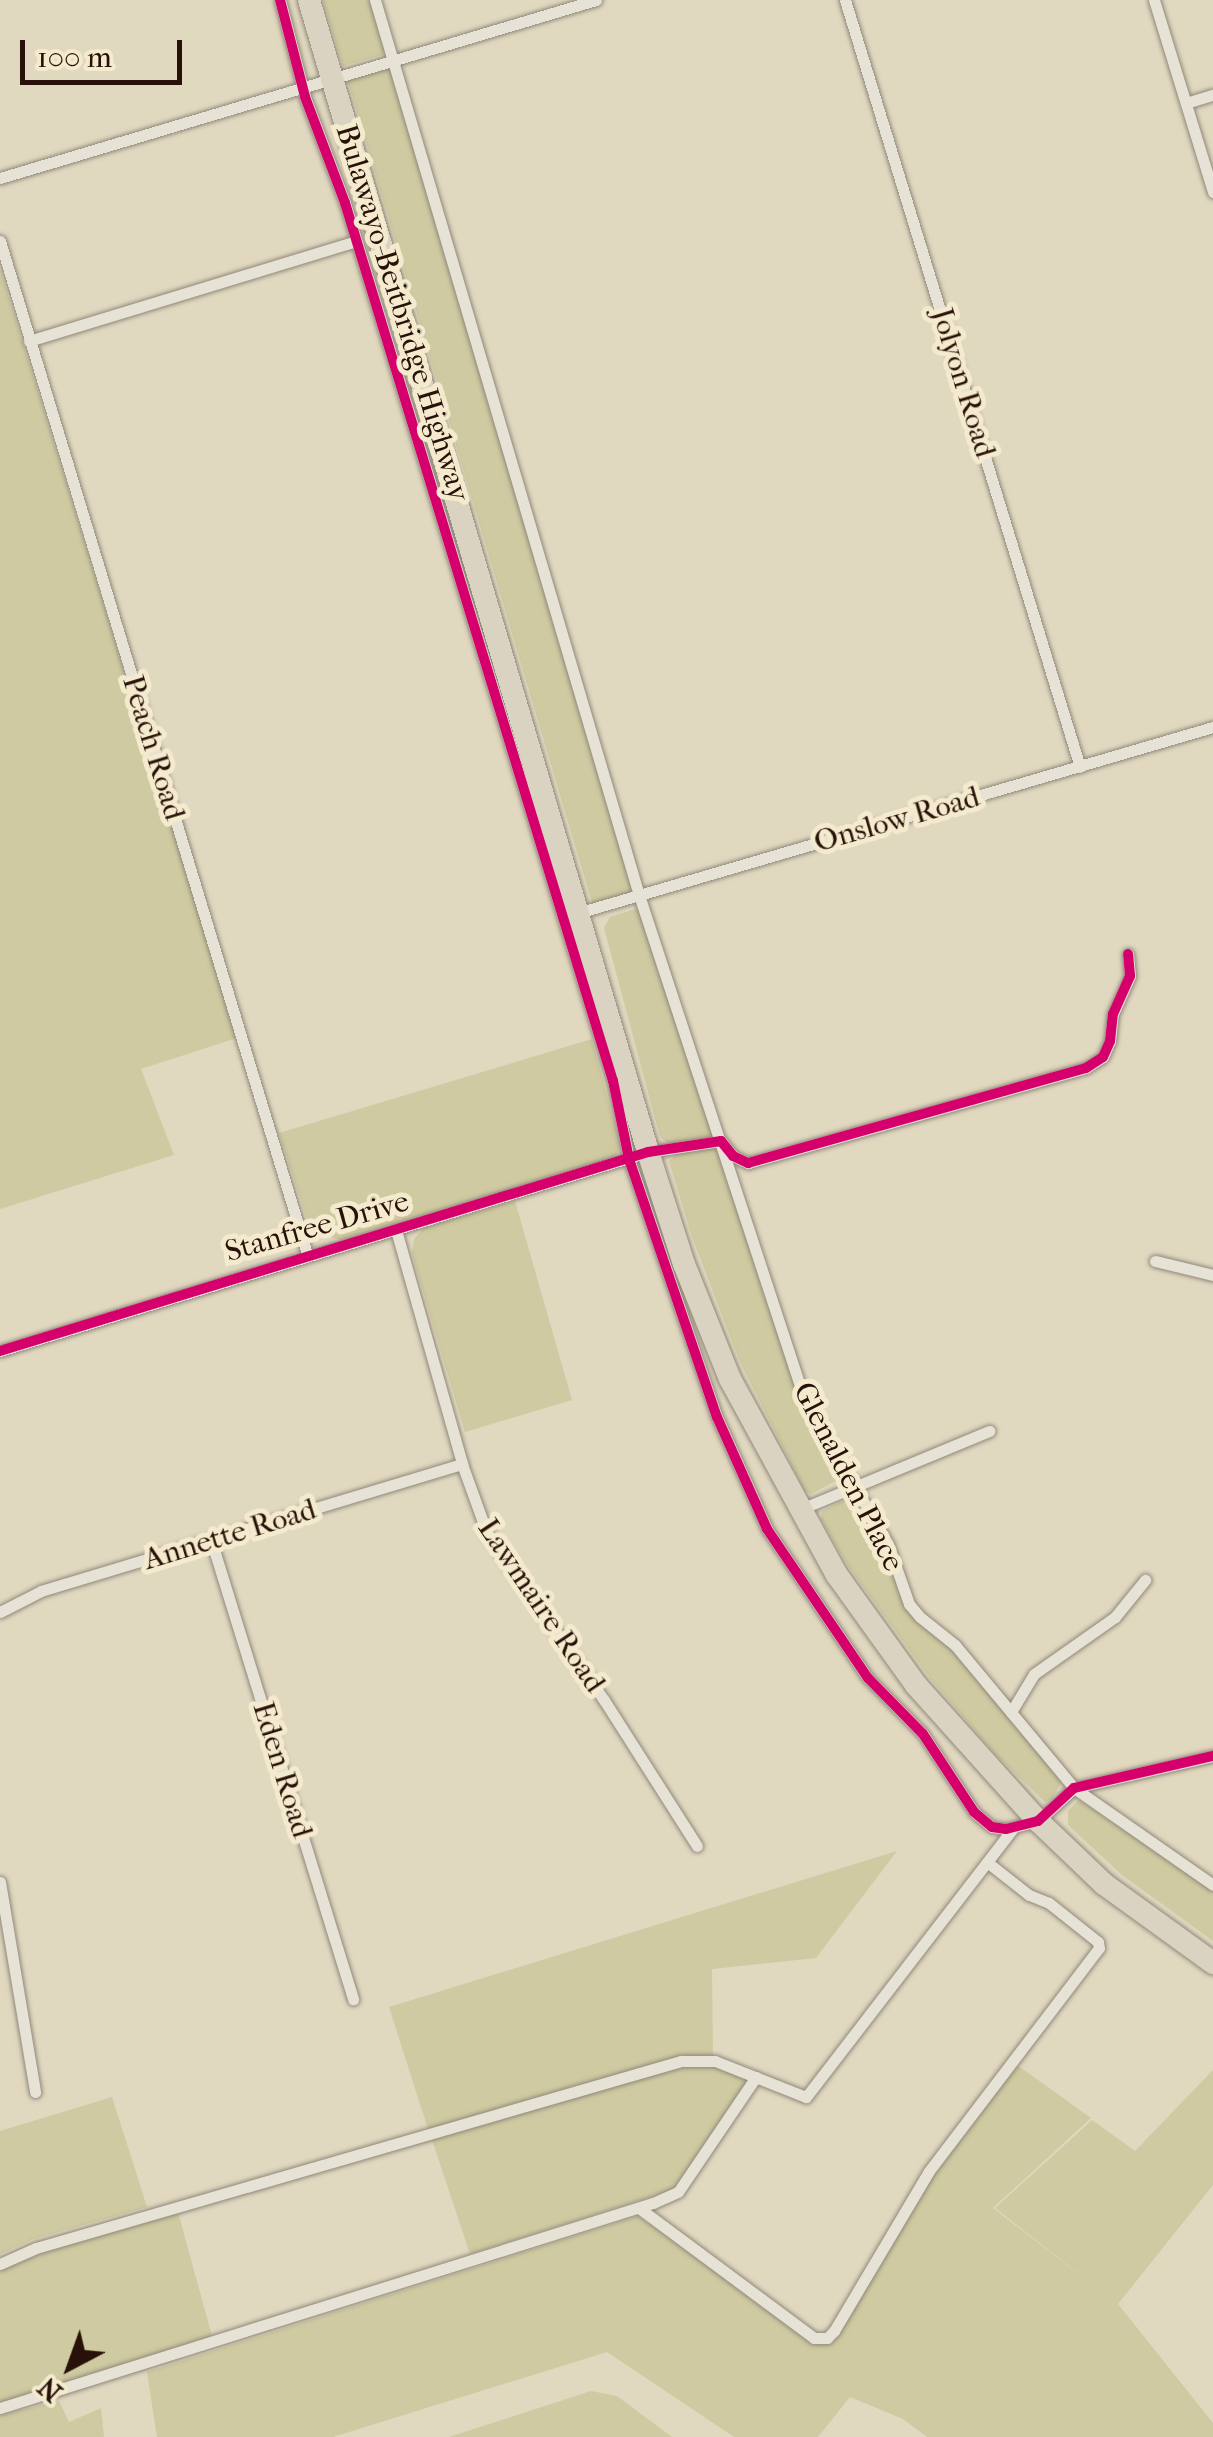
<!DOCTYPE html>
<html>
<head>
<meta charset="utf-8">
<style>
  body { margin:0 }
  #map { position:relative; width:1213px; height:2437px; overflow:hidden; background:#e1d8c0; font-family:"IM FELL French Canon",serif }
  div>[style] { position:absolute }
  .green>* { inset:0; background:#cfcaa1 }
  .roads { filter:drop-shadow(0 0 2px #90887a) drop-shadow(0 0 2px #90887a) }
  .street>* { height:11px; margin:-5.5px; padding:0 5.5px; transform-origin:5.5px; border-radius:5.5px; background:#e7e2d6 }
  .highway>* { height:22px; margin:-11px; padding:0 11px; transform-origin:11px; border-radius:11px; background:#dad3c2 }
  .cycleway>* { height:10px; margin:-5px; padding:0 5px; transform-origin:5px; border-radius:5px; background:#d6006c }
  span { translate:-50% -50%; white-space:nowrap; text-align:center; line-height:1.15; -webkit-text-stroke:10px #f4eace; paint-order:stroke }
  .street-label { font-size:30px; color:#281108 }
  .north { position:absolute; left:20px; top:2317px; width:100px; height:100px; -webkit-text-stroke:8px #f4eace; paint-order:stroke; rotate:221deg; font-size:28px; font-weight:700; line-height:40px; text-align:center; color:#281108 }
  .north::after { content:''; display:block; margin:auto; width:35px; height:45px; background:#281108; clip-path:polygon(50% 0,100% 100%,50% 72%,0 100%) }
  .scale { position:absolute; left:20px; top:40px; width:162px; height:45px; box-sizing:border-box; border:5px solid #281108; border-top:0; padding-left:12px; font-size:30px; line-height:35px; white-space:nowrap; color:#281108; -webkit-text-stroke:8px #f4eace; paint-order:stroke }
</style>
</head>
<body>
<div id="map">
  <div class="green">
    <div style="clip-path:polygon(323px 0,371px 0,386px 50px,382px 55px,343px 66px)"></div>
    <div style="clip-path:polygon(390px 61px,636px 894px,593px 906px,348px 81px,352px 73px)"></div>
    <div style="clip-path:polygon(0 269px,237px 1038px,141px 1069px,174px 1155px,0 1209px)"></div>
    <div style="clip-path:polygon(639px 908px,715px 1136px,669px 1144px,660px 1137px,604px 928px,610px 917px)"></div>
    <div style="clip-path:polygon(592px 1039px,621px 1148px,614px 1157px,341px 1240px,311px 1231px,279px 1133px)"></div>
    <div style="clip-path:polygon(704px 1146px,721px 1150px,801px 1398px,843px 1477px,811px 1494px,805px 1491px,740px 1362px,692px 1237px,669px 1161px,678px 1152px)"></div>
    <div style="clip-path:polygon(515px 1201px,572px 1400px,465px 1432px,412px 1254px,414px 1239px,424px 1228px)"></div>
    <div style="clip-path:polygon(855px 1495px,886px 1548px,900px 1586px,1062px 1781px,1052px 1799px,1045px 1802px,996px 1755px,930px 1678px,848px 1566px,821px 1519px,822px 1511px)"></div>
    <div style="clip-path:polygon(1079px 1800px,1213px 1889px,1213px 1941px,1122px 1875px,1068px 1825px,1068px 1811px)"></div>
    <div style="clip-path:polygon(897px 1851px,816px 1958px,712px 1969px,713px 2056px,428px 2129px,389px 2007px)"></div>
    <div style="clip-path:polygon(682px 2065px,714px 2065px,750px 2079px,675px 2189px,470px 2254px,431px 2137px)"></div>
    <div style="clip-path:polygon(1017px 2065px,1091px 2118px,993px 2208px,1101px 2291px,995px 2208px,1092px 2120px,1135px 2151px,1213px 2070px,1213px 2185px,1118px 2304px,1213px 2423px,1213px 2437px,927px 2437px,903px 2419px,850px 2397px,818px 2437px,734px 2437px,607px 2352px,333px 2437px,157px 2437px,147px 2372px,638px 2216px,815px 2343px,829px 2343px,839px 2335px,933px 2173px)"></div>
    <div style="clip-path:polygon(112px 2097px,147px 2207px,34px 2239px,0 2254px,0 2131px)"></div>
    <div style="clip-path:polygon(178px 2212px,212px 2336px,0 2403px,0 2271px,40px 2251px)"></div>
    <div style="clip-path:polygon(591px 2391px,617px 2396px,672px 2437px,449px 2437px)"></div>
    <div style="clip-path:polygon(59px 2401px,69px 2422px,101px 2408px,104px 2437px,0 2437px,0 2415px)"></div>
  </div>
  <div class="roads">
    <div class="street">
      <div style="left:280px;top:0;width:100px;rotate:75.5deg"></div>
      <div style="left:305px;top:97px;width:113px;rotate:69.3deg"></div>
      <div style="left:345px;top:203px;width:918px;rotate:73.03deg"></div>
      <div style="left:613px;top:1081px;width:80px;rotate:78.4deg"></div>
      <div style="left:629px;top:1159px;width:273px;rotate:71.2deg"></div>
      <div style="left:717px;top:1417px;width:123px;rotate:65.9deg"></div>
      <div style="left:767px;top:1529px;width:180px;rotate:55.9deg"></div>
      <div style="left:868px;top:1678px;width:78px;rotate:45.5deg"></div>
      <div style="left:923px;top:1734px;width:93px;rotate:56.8deg"></div>
      <div style="left:974px;top:1812px;width:23px;rotate:40deg"></div>
      <div style="left:992px;top:1827px;width:14px;rotate:8deg"></div>
      <div style="left:1006px;top:1829px;width:33px;rotate:-14deg"></div>
      <div style="left:1038px;top:1821px;width:49px;rotate:-42.5deg"></div>
      <div style="left:1074px;top:1788px;width:143px;rotate:-13deg"></div>
      <div style="left:375px;top:0;width:933px;rotate:73.57deg"></div>
      <div style="left:639px;top:895px;width:529px;rotate:71.84deg"></div>
      <div style="left:804px;top:1398px;width:168px;rotate:60.1deg"></div>
      <div style="left:888px;top:1544px;width:64px;rotate:70.7deg"></div>
      <div style="left:909px;top:1604px;width:17px;rotate:50deg"></div>
      <div style="left:920px;top:1617px;width:45px;rotate:38.7deg"></div>
      <div style="left:955px;top:1645px;width:186px;rotate:50.2deg"></div>
      <div style="left:1074px;top:1788px;width:169px;rotate:34.9deg"></div>
      <div style="left:845px;top:0;width:802px;rotate:72.97deg"></div>
      <div style="left:1154px;top:0;width:201px;rotate:72.9deg"></div>
      <div style="left:1186px;top:103px;width:28px;rotate:-17deg"></div>
      <div style="left:0;top:178px;width:622px;rotate:-16.63deg"></div>
      <div style="left:0;top:241px;width:1058px;rotate:73.14deg"></div>
      <div style="left:29px;top:341px;width:342px;rotate:-17deg"></div>
      <div style="left:581px;top:912px;width:659px;rotate:-16.32deg"></div>
      <div style="left:396px;top:1230px;width:243px;rotate:74.2deg"></div>
      <div style="left:462px;top:1464px;width:73px;rotate:70.1deg"></div>
      <div style="left:487px;top:1533px;width:204px;rotate:55deg"></div>
      <div style="left:604px;top:1700px;width:173px;rotate:57.5deg"></div>
      <div style="left:1155px;top:1261px;width:60px;rotate:13.6deg"></div>
      <div style="left:0;top:1351px;width:678px;rotate:-17.07deg"></div>
      <div style="left:648px;top:1152px;width:74px;rotate:-8.6deg"></div>
      <div style="left:721px;top:1141px;width:19px;rotate:51deg"></div>
      <div style="left:733px;top:1156px;width:17px;rotate:25deg"></div>
      <div style="left:748px;top:1163px;width:351px;rotate:-15.7deg"></div>
      <div style="left:1086px;top:1068px;width:20px;rotate:-33deg"></div>
      <div style="left:1103px;top:1057px;width:17px;rotate:-66deg"></div>
      <div style="left:1110px;top:1041px;width:27px;rotate:-84deg"></div>
      <div style="left:1113px;top:1014px;width:42px;rotate:-65.9deg"></div>
      <div style="left:1130px;top:976px;width:22px;rotate:-95deg"></div>
      <div style="left:801px;top:1509px;width:204px;rotate:-22.5deg"></div>
      <div style="left:211px;top:1540px;width:481px;rotate:72.8deg"></div>
      <div style="left:0;top:1612px;width:46px;rotate:-27.1deg"></div>
      <div style="left:41px;top:1591px;width:440px;rotate:-16.8deg"></div>
      <div style="left:1011px;top:1712px;width:44px;rotate:-58.8deg"></div>
      <div style="left:1034px;top:1674px;width:99px;rotate:-35.1deg"></div>
      <div style="left:1115px;top:1617px;width:48px;rotate:-51deg"></div>
      <div style="left:0;top:1882px;width:213px;rotate:80.5deg"></div>
      <div style="left:639px;top:2208px;width:218px;rotate:36.6deg"></div>
      <div style="left:814px;top:2338px;width:13px"></div>
      <div style="left:827px;top:2338px;width:10px;rotate:-45deg"></div>
      <div style="left:834px;top:2331px;width:186px;rotate:-59.3deg"></div>
      <div style="left:929px;top:2171px;width:280px;rotate:-52.7deg"></div>
      <div style="left:1099px;top:1948px;width:6px;rotate:-99deg"></div>
      <div style="left:1098px;top:1942px;width:63px;rotate:-141.5deg"></div>
      <div style="left:1049px;top:1903px;width:22px;rotate:-158deg"></div>
      <div style="left:1029px;top:1895px;width:53px;rotate:-141.8deg"></div>
      <div style="left:0;top:2264px;width:39px;rotate:-24deg"></div>
      <div style="left:36px;top:2248px;width:672px;rotate:-16.17deg"></div>
      <div style="left:681px;top:2061px;width:34px"></div>
      <div style="left:715px;top:2061px;width:98px;rotate:21.6deg"></div>
      <div style="left:806px;top:2097px;width:339px;rotate:-52.4deg"></div>
      <div style="left:0;top:2408px;width:684px;rotate:-17.43deg"></div>
      <div style="left:653px;top:2203px;width:27px;rotate:-24deg"></div>
      <div style="left:678px;top:2192px;width:139px;rotate:-55.9deg"></div>
    </div>
    <div class="highway">
      <div style="left:309px;top:0;width:1201px;rotate:73.6deg"></div>
      <div style="left:648px;top:1152px;width:118px;rotate:72.2deg"></div>
      <div style="left:684px;top:1264px;width:124px;rotate:68.2deg"></div>
      <div style="left:730px;top:1379px;width:223px;rotate:61.4deg"></div>
      <div style="left:837px;top:1575px;width:135px;rotate:54.3deg"></div>
      <div style="left:916px;top:1685px;width:183px;rotate:48.1deg"></div>
      <div style="left:1038px;top:1821px;width:91px;rotate:43.7deg"></div>
      <div style="left:1104px;top:1884px;width:135px;rotate:35.9deg"></div>
    </div>
  </div>
  <div class="cycleway">
    <div style="left:280px;top:0;width:100px;rotate:75.5deg"></div>
    <div style="left:305px;top:97px;width:113px;rotate:69.3deg"></div>
    <div style="left:345px;top:203px;width:918px;rotate:73.03deg"></div>
    <div style="left:613px;top:1081px;width:80px;rotate:78.4deg"></div>
    <div style="left:629px;top:1159px;width:273px;rotate:71.2deg"></div>
    <div style="left:717px;top:1417px;width:123px;rotate:65.9deg"></div>
    <div style="left:767px;top:1529px;width:180px;rotate:55.9deg"></div>
    <div style="left:868px;top:1678px;width:78px;rotate:45.5deg"></div>
    <div style="left:923px;top:1734px;width:93px;rotate:56.8deg"></div>
    <div style="left:974px;top:1812px;width:23px;rotate:40deg"></div>
    <div style="left:992px;top:1827px;width:14px;rotate:8deg"></div>
    <div style="left:1006px;top:1829px;width:33px;rotate:-14deg"></div>
    <div style="left:1038px;top:1821px;width:49px;rotate:-42.5deg"></div>
    <div style="left:1074px;top:1788px;width:143px;rotate:-13deg"></div>
    <div style="left:0;top:1351px;width:678px;rotate:-17.07deg"></div>
    <div style="left:648px;top:1152px;width:74px;rotate:-8.6deg"></div>
    <div style="left:721px;top:1141px;width:19px;rotate:51deg"></div>
    <div style="left:733px;top:1156px;width:17px;rotate:25deg"></div>
    <div style="left:748px;top:1163px;width:351px;rotate:-15.7deg"></div>
    <div style="left:1086px;top:1068px;width:20px;rotate:-33deg"></div>
    <div style="left:1103px;top:1057px;width:17px;rotate:-66deg"></div>
    <div style="left:1110px;top:1041px;width:27px;rotate:-84deg"></div>
    <div style="left:1113px;top:1014px;width:42px;rotate:-65.9deg"></div>
    <div style="left:1130px;top:976px;width:22px;rotate:-95deg"></div>
  </div>
  <div class="street-label">
    <span style="left:402px;top:313px;rotate:73deg">Bulawayo-Beitbridge Highway</span>
    <span style="left:963px;top:383px;rotate:73deg">Jolyon Road</span>
    <span style="left:153px;top:748px;rotate:73deg">Peach Road</span>
    <span style="left:897px;top:820px;rotate:-16deg">Onslow Road</span>
    <span style="left:317px;top:1227px;rotate:-16deg">Stanfree Drive</span>
    <span style="left:848px;top:1477px;rotate:63deg">Glenalden Place</span>
    <span style="left:230px;top:1535px;rotate:-17deg">Annette Road</span>
    <span style="left:541px;top:1606px;rotate:56deg">Lawmaire Road</span>
    <span style="left:282px;top:1770px;rotate:73deg">Eden Road</span>
  </div>
  <div class="north">N</div>
  <div class="scale">100 m</div>
</div>
</body>
</html>
